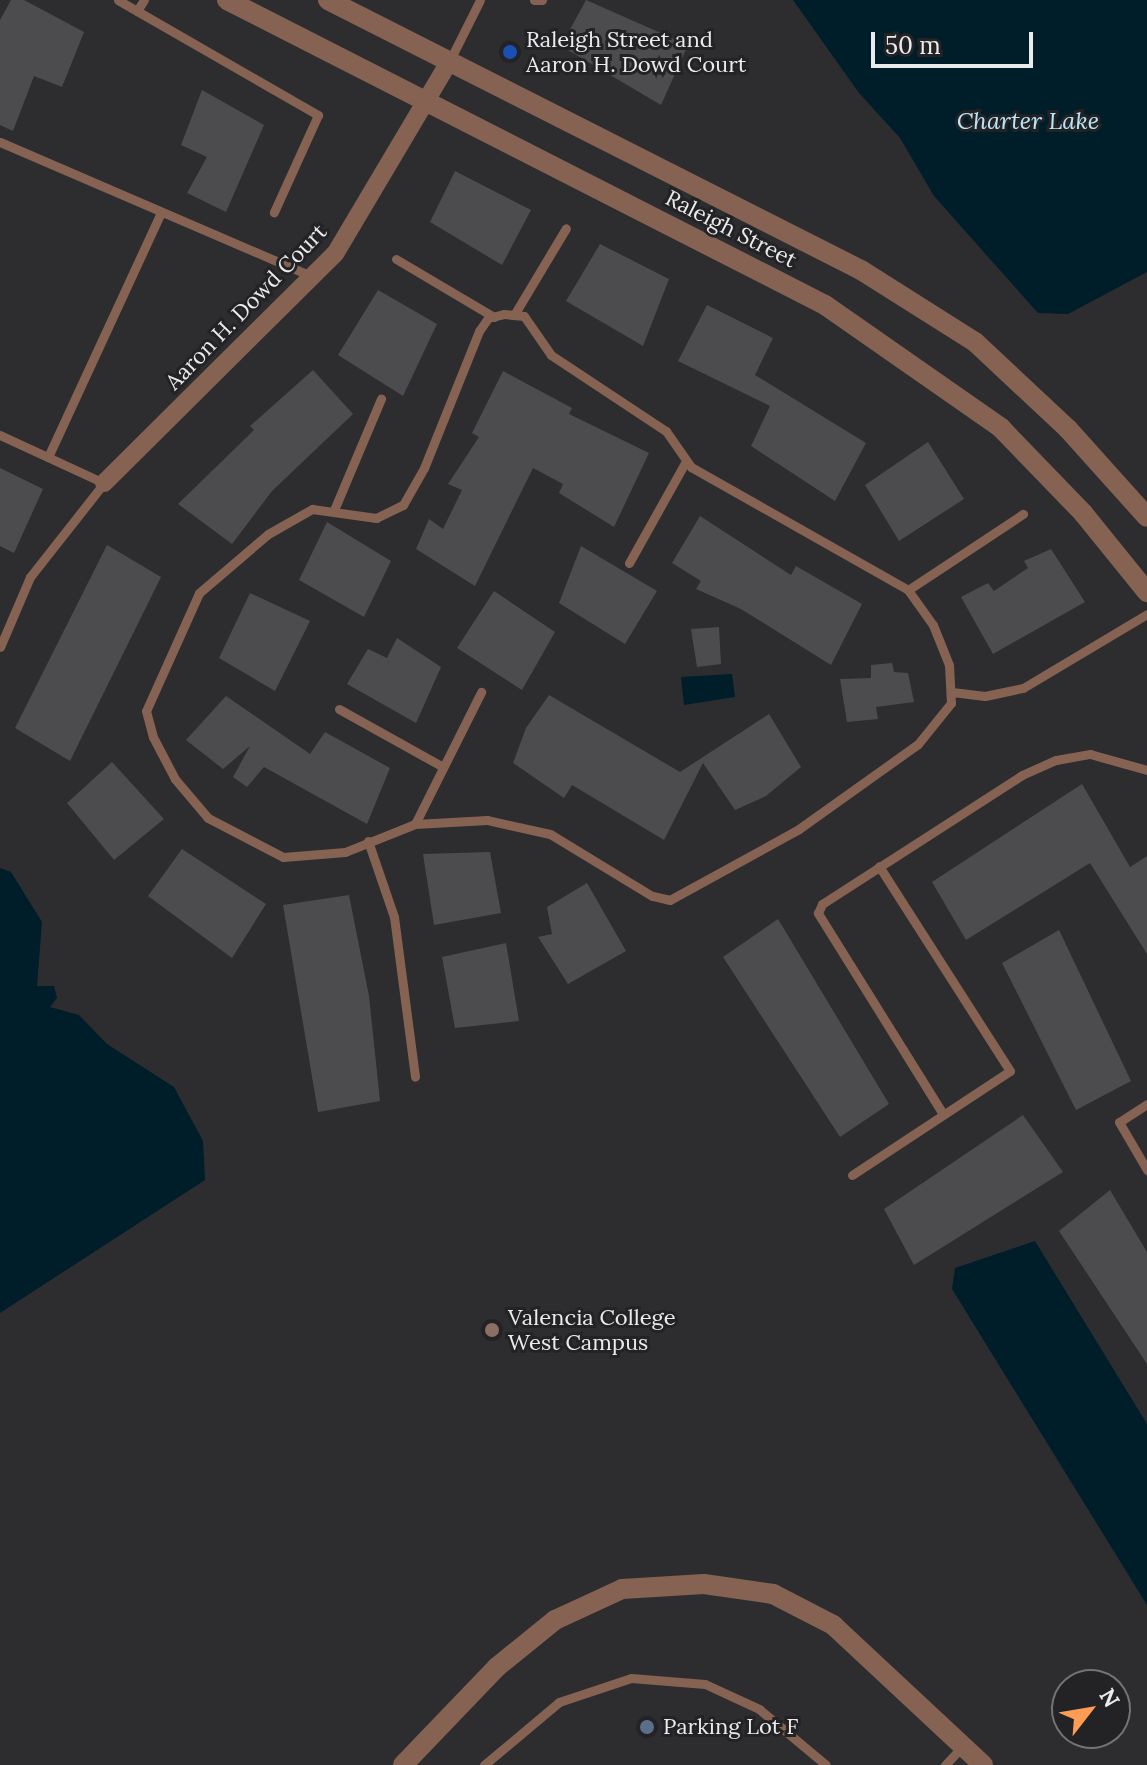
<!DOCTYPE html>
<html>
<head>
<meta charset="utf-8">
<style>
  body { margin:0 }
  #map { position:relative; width:1147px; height:1765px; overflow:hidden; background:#2d2d2f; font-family:Lora,serif }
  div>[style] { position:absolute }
  .water>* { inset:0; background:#001d2a }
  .building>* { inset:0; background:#4c4c4f }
  .service>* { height:9px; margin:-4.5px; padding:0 4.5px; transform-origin:4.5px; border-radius:4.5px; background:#866253 }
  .minor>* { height:18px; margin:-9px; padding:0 9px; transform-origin:9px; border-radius:9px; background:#866253 }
  .tertiary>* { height:20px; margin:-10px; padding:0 10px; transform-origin:10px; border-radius:10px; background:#866253 }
  .dots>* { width:22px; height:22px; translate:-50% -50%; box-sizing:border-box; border:4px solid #232326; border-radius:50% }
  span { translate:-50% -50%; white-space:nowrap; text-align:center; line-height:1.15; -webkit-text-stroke:6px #232326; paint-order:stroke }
  .poi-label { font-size:22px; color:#ebebec }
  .left { translate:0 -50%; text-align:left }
  .street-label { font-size:22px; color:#ebebec }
  .water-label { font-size:24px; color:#bae5f9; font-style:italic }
  .north { position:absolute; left:1051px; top:1669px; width:80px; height:80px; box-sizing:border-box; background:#232326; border:2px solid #737375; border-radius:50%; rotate:59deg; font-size:22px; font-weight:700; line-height:32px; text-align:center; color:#ebebec }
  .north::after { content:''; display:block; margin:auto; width:28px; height:36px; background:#fd9c55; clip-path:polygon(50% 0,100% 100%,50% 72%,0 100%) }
  .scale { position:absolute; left:871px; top:32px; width:162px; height:36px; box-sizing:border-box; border:4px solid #ebebec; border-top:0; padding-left:10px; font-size:24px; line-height:28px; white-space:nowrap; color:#ebebec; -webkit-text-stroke:6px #232326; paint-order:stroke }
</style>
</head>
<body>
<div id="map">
  <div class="water">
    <div style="clip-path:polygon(793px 0,1147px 0,1147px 272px,1068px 314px,1038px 313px,934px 196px,900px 138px,859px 93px)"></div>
    <div style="clip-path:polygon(732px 674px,735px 697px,684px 705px,681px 677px)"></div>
    <div style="clip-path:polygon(0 868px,11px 872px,42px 922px,37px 986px,54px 986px,57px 998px,50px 1007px,79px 1015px,107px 1044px,174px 1087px,203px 1141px,205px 1180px,0 1313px)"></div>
    <div style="clip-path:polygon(1035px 1241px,1147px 1424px,1147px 1605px,952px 1289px,955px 1268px)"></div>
  </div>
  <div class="building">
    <div style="clip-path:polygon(11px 0,24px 0,84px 32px,62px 87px,34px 76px,13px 131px,0 125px,0 20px)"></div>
    <div style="clip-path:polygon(586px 0,688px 45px,661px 105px,561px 46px)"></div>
    <div style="clip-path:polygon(202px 90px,264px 125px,226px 212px,187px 193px,207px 157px,181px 145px)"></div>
    <div style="clip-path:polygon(455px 171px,531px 210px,502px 265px,430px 222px)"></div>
    <div style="clip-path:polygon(600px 244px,669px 279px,643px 346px,566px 301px)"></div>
    <div style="clip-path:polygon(378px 290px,437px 324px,403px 396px,338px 355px)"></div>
    <div style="clip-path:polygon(707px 305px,773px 338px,755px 375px,866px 443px,835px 501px,751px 446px,770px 406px,678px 361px)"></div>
    <div style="clip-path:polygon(313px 370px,353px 414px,272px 491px,232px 544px,178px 504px,254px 430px,250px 426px)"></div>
    <div style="clip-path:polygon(503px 371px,572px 408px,569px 414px,649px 453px,614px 527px,559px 493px,563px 484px,533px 468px,475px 586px,416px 549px,429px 519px,443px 529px,462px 490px,448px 484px,479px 437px,472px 433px)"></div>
    <div style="clip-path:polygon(928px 442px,964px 499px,899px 541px,865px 485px)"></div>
    <div style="clip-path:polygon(0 468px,43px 489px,14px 553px,0 546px)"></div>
    <div style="clip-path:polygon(700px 516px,791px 575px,796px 566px,862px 604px,831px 665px,741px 609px,696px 589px,701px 581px,672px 563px)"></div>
    <div style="clip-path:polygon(327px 522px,391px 561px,364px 617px,299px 580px)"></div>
    <div style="clip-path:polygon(107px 545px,161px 577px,70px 761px,15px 728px)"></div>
    <div style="clip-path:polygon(581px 546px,657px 591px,625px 644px,559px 603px)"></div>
    <div style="clip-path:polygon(1051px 549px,1085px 602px,993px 654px,961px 597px,988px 583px,994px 591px,1028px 568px,1024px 561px)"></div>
    <div style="clip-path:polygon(494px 591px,555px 632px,522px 690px,457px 648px)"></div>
    <div style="clip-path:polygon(250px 593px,310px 621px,275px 691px,219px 658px)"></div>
    <div style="clip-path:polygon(719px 627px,721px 664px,697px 667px,691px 629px)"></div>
    <div style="clip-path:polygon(397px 638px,441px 667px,416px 723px,347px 684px,368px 649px,387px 658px)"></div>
    <div style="clip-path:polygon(892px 663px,894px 672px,908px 673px,914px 702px,876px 707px,878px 719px,847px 722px,840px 679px,871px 678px,871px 665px)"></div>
    <div style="clip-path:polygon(549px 695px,680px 772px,769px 714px,801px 767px,766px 796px,735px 810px,703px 763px,664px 840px,572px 785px,564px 798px,513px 763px,526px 728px)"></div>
    <div style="clip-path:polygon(226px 696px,310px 754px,325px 732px,390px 768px,367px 824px,264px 767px,247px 787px,233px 777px,250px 746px,223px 769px,186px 740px)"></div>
    <div style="clip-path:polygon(112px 762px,164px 819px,114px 860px,67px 803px)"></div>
    <div style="clip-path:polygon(1082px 784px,1130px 867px,1147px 856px,1147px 954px,1090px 863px,966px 940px,932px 882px)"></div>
    <div style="clip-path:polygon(182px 849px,266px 904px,232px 958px,148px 896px)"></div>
    <div style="clip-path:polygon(490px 852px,501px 913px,434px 925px,423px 854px)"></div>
    <div style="clip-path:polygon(587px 883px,626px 951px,568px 984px,538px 937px,552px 934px,547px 907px)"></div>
    <div style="clip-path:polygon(349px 895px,369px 996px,380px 1101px,318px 1112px,283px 905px)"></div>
    <div style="clip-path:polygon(778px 919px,889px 1104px,840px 1137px,723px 957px)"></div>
    <div style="clip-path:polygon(1059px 930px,1131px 1081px,1076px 1110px,1002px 963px)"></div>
    <div style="clip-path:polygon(506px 943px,519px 1021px,455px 1028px,442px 957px)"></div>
    <div style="clip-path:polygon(1023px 1115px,1063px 1172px,914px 1265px,884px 1209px)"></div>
    <div style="clip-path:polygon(1110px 1190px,1147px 1252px,1147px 1364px,1059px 1231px)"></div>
  </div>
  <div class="service">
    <div style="left:118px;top:0;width:22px;rotate:30deg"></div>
    <div style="left:137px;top:11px;width:13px;rotate:-58deg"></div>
    <div style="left:534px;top:0;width:8px"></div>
    <div style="left:137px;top:11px;width:209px;rotate:29.9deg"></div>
    <div style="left:318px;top:115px;width:107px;rotate:114.4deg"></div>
    <div style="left:449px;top:62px;width:69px;rotate:-63.4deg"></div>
    <div style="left:0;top:142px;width:341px;rotate:23.3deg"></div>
    <div style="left:396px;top:259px;width:114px;rotate:30.6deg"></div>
    <div style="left:504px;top:314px;width:20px;rotate:6deg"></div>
    <div style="left:524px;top:316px;width:47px;rotate:55.3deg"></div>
    <div style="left:551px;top:355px;width:138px;rotate:33.5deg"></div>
    <div style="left:666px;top:431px;width:44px;rotate:55.2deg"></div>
    <div style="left:691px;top:467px;width:249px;rotate:29.5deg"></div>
    <div style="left:908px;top:590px;width:43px;rotate:54.5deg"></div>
    <div style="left:933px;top:625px;width:43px;rotate:68.2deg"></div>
    <div style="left:949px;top:665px;width:38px;rotate:87deg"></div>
    <div style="left:951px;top:703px;width:53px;rotate:128.8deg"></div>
    <div style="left:918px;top:744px;width:146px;rotate:144.5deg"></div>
    <div style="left:799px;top:829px;width:147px;rotate:151.2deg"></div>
    <div style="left:670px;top:900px;width:18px;rotate:-167deg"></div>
    <div style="left:652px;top:896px;width:119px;rotate:-148.7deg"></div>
    <div style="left:550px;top:834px;width:65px;rotate:-167.5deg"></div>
    <div style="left:487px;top:820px;width:72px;rotate:176.8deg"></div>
    <div style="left:415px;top:824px;width:75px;rotate:158.2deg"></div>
    <div style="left:345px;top:852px;width:62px;rotate:175.4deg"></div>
    <div style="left:283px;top:857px;width:85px;rotate:-152.5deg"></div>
    <div style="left:208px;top:818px;width:51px;rotate:-130.2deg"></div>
    <div style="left:175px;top:779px;width:47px;rotate:-117.6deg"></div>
    <div style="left:153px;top:737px;width:27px;rotate:-105deg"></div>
    <div style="left:146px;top:711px;width:129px;rotate:-65.8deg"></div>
    <div style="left:199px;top:593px;width:91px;rotate:-40.5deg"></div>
    <div style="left:268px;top:534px;width:51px;rotate:-29.6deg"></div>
    <div style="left:312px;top:509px;width:65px;rotate:8deg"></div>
    <div style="left:376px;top:518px;width:30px;rotate:-26deg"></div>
    <div style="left:403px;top:505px;width:43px;rotate:-60.4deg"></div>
    <div style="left:424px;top:468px;width:148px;rotate:-68.1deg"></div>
    <div style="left:479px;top:331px;width:16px;rotate:-55deg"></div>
    <div style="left:488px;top:318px;width:16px;rotate:-14deg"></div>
    <div style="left:514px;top:315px;width:101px;rotate:-59.1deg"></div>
    <div style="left:0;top:435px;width:115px;rotate:24.8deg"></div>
    <div style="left:104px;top:483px;width:120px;rotate:128.2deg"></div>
    <div style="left:30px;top:577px;width:76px;rotate:113.2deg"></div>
    <div style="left:48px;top:457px;width:270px;rotate:-65.2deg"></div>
    <div style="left:334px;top:510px;width:121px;rotate:-67.1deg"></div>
    <div style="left:629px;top:563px;width:117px;rotate:-60.8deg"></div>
    <div style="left:908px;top:590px;width:138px;rotate:-33.5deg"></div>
    <div style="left:952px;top:692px;width:33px;rotate:7deg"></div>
    <div style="left:985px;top:696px;width:39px;rotate:-12deg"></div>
    <div style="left:1023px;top:688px;width:144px;rotate:-30.8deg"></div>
    <div style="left:339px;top:709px;width:119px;rotate:29.1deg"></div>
    <div style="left:415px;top:824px;width:148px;rotate:-63.4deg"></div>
    <div style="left:368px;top:841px;width:80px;rotate:71.1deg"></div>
    <div style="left:394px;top:917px;width:161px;rotate:82.5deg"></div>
    <div style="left:1147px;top:1104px;width:33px;rotate:147deg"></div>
    <div style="left:1119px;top:1122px;width:56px;rotate:59.7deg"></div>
    <div style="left:943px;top:1114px;width:237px;rotate:-121.9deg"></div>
    <div style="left:818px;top:913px;width:10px;rotate:-66deg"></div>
    <div style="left:822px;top:904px;width:238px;rotate:-32.8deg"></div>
    <div style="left:1022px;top:775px;width:37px;rotate:-24deg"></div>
    <div style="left:1056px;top:760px;width:35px;rotate:-10deg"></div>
    <div style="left:1090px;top:754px;width:59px;rotate:15.7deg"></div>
    <div style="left:852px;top:1175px;width:189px;rotate:-33.4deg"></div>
    <div style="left:1010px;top:1071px;width:243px;rotate:-122.6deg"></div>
    <div style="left:484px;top:1765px;width:98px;rotate:-40deg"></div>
    <div style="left:559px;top:1702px;width:76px;rotate:-18.4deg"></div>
    <div style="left:631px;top:1678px;width:74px;rotate:4.6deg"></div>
    <div style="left:705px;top:1684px;width:60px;rotate:24.8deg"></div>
    <div style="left:759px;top:1709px;width:87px;rotate:39.9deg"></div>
    <div style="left:945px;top:1765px;width:26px;rotate:-47deg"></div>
  </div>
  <div class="minor">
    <div style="left:104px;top:483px;width:325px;rotate:-44.8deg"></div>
    <div style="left:335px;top:254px;width:221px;rotate:-59.3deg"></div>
  </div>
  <div class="tertiary">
    <div style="left:227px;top:0;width:671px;rotate:27.02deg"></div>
    <div style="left:825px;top:305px;width:215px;rotate:34.9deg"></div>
    <div style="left:1001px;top:428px;width:118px;rotate:46deg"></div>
    <div style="left:1083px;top:513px;width:102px;rotate:51deg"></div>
    <div style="left:328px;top:0;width:597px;rotate:26.87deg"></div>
    <div style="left:861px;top:270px;width:135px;rotate:32.3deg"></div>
    <div style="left:975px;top:342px;width:127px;rotate:43.1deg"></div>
    <div style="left:1068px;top:429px;width:118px;rotate:48.1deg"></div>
    <div style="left:403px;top:1765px;width:136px;rotate:-46.2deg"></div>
    <div style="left:497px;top:1667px;width:75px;rotate:-39deg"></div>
    <div style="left:555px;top:1620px;width:74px;rotate:-24.8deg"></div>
    <div style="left:622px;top:1589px;width:82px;rotate:-3.5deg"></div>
    <div style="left:704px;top:1584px;width:70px;rotate:8.2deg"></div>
    <div style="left:773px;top:1594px;width:68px;rotate:27.3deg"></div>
    <div style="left:833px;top:1625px;width:205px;rotate:43deg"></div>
  </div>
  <div class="dots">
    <div style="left:510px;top:52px;background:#1a4fb4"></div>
    <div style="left:492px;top:1330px;background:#8d6e63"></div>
    <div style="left:647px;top:1727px;background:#5c6f8a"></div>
  </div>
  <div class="poi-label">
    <span class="left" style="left:526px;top:52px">Raleigh Street and<br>Aaron H. Dowd Court</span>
    <span class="left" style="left:508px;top:1330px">Valencia College<br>West Campus</span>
    <span class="left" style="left:663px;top:1727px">Parking Lot F</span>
  </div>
  <div class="street-label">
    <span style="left:731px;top:229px;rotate:27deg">Raleigh Street</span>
    <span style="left:246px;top:307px;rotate:-46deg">Aaron H. Dowd Court</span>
  </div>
  <div class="water-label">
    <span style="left:1028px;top:121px">Charter Lake</span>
  </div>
  <div class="north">N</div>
  <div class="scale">50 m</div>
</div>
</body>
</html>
